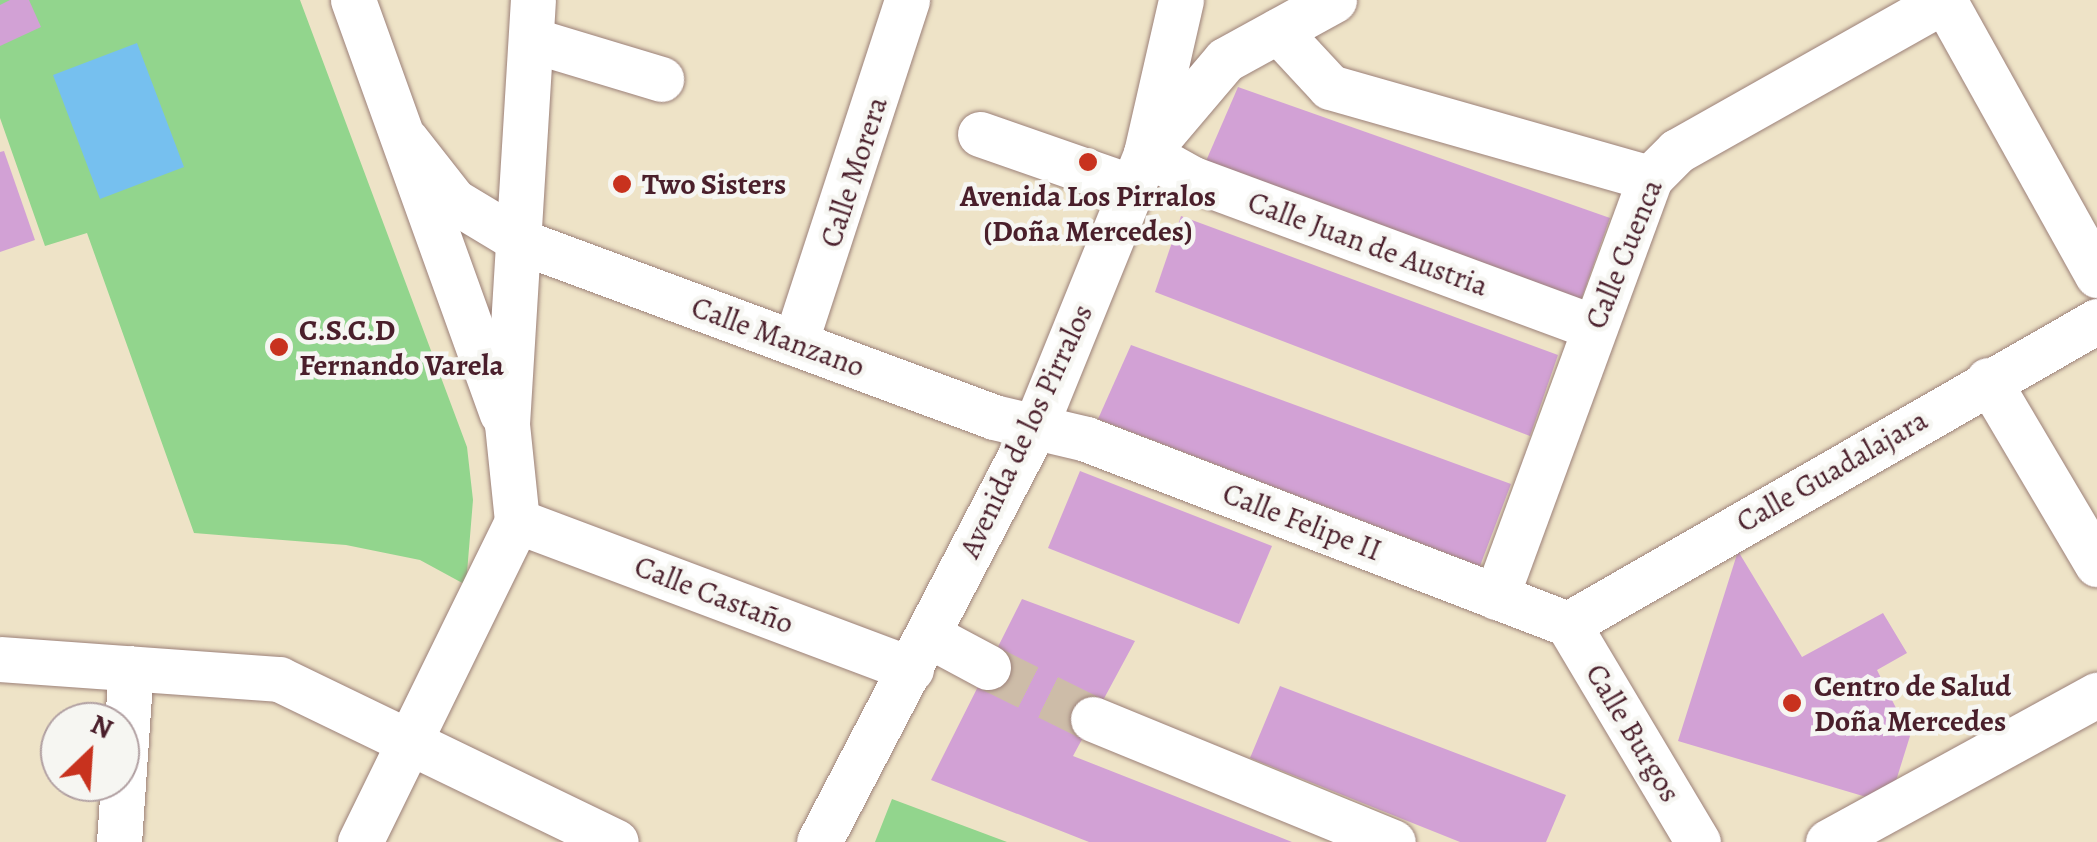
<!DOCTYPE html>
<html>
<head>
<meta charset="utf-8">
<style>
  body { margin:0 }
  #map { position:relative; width:2097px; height:842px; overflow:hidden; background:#eee3c7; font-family:Alegreya,serif }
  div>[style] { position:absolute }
  .green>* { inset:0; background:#92d58d }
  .water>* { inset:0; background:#76c0ef }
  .building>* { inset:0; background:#d2a1d5 }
  .minor-tunnel>* { height:45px; margin-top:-22.5px; transform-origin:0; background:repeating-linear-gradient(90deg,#cdbca8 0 45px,transparent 0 67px) }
  .roads { filter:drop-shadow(0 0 2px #9c8179) drop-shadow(0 0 2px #9c8179) }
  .minor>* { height:45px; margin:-22.5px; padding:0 22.5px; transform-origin:22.5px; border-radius:22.5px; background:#fff }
  .dots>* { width:28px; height:28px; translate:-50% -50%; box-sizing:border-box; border:5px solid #f6f6f2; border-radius:50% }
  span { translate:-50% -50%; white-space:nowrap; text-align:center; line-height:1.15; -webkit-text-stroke:9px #f6f6f2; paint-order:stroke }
  .street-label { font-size:30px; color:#4a1f2b }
  .poi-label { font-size:30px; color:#4a1f2b; font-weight:700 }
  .left { translate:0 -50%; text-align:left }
  .north { position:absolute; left:40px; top:702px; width:100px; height:100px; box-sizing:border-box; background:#f6f6f2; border:2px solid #b1a0a2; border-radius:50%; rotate:25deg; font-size:28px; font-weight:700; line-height:40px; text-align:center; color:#4a1f2b }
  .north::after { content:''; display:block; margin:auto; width:35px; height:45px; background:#c8321e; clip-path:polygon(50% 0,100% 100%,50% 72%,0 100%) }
</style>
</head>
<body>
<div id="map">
  <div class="green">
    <div style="clip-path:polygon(0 0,300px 0,467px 447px,473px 500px,466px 585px,420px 560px,346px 545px,194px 533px,87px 233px,45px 246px,0 118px)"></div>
    <div style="clip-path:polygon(892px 799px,1007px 842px,875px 842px)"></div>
  </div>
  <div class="water">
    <div style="clip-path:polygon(137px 43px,184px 167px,100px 199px,53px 75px)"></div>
  </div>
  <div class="building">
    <div style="clip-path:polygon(10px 0,29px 0,41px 27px,0 46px,0 5px)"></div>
    <div style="clip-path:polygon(1238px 87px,1610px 218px,1581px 300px,1206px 161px)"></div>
    <div style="clip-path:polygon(4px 151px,35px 240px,0 252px,0 152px)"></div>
    <div style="clip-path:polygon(1181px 216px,1558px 355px,1530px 436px,1155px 292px)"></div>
    <div style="clip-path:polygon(1131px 345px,1511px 484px,1480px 566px,1098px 419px)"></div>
    <div style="clip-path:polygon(1080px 471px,1272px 546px,1239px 624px,1048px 548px)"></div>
    <div style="clip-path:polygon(1738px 551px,1802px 657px,1883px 613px,1907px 653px,1877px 670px,1910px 736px,1895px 784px,1873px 799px,1678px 741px)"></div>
    <div style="clip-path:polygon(1022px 599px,1135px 641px,1073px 756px,1292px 842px,1089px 842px,931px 780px)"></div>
    <div style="clip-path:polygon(1280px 686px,1566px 795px,1546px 842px,1460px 842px,1250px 758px)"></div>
  </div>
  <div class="minor-tunnel">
    <div style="left:988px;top:667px;width:117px;rotate:26.3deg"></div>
  </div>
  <div class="roads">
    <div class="minor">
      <div style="left:353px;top:0;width:439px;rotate:70.2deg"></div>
      <div style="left:1334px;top:0;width:124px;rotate:151.2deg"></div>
      <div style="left:1225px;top:60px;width:122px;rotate:130.3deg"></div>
      <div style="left:1146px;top:153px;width:54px;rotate:29deg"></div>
      <div style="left:1193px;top:179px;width:427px;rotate:20.3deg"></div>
      <div style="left:1944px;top:0;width:315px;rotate:60.9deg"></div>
      <div style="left:1278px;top:31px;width:76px;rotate:47.1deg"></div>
      <div style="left:1330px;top:87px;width:333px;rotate:15.9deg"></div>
      <div style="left:532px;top:40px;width:135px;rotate:16.8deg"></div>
      <div style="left:980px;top:134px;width:161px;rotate:19.2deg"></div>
      <div style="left:406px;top:140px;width:78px;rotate:51.8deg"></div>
      <div style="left:454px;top:201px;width:79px;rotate:31.1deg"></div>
      <div style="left:522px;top:242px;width:503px;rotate:20.34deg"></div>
      <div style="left:994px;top:417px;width:95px;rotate:13.4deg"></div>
      <div style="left:1086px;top:439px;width:516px;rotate:21deg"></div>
      <div style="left:795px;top:343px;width:361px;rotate:-71.9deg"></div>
      <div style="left:1988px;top:380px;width:214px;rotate:59.4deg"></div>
      <div style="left:517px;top:521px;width:98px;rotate:-95.9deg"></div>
      <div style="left:507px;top:424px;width:425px;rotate:-86.5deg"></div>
      <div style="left:517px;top:521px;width:421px;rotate:20.6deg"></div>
      <div style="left:1496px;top:597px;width:446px;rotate:-69.8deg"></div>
      <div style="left:1650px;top:178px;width:38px;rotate:-45deg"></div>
      <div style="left:1677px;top:151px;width:308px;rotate:-29.4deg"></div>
      <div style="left:1568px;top:624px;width:610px;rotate:-29.8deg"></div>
      <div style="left:1568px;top:624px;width:254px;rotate:59.2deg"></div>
      <div style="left:928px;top:635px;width:68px;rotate:28.1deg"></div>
      <div style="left:0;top:659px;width:280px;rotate:4.1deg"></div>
      <div style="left:279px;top:679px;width:374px;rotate:25.8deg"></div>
      <div style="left:1093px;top:719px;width:324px;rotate:22.3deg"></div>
      <div style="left:119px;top:842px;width:174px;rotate:-86.1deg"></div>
      <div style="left:360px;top:842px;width:357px;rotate:-63.9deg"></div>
      <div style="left:819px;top:842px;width:468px;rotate:-62.5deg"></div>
      <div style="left:1035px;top:427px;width:296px;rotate:-67.9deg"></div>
      <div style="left:1146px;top:153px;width:157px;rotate:-77.1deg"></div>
      <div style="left:1828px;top:842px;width:307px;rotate:-28.7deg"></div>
    </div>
  </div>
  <div class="dots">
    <div style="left:1088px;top:162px;background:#c8321e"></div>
    <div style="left:622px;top:184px;background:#c8321e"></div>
    <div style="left:279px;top:347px;background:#c8321e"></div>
    <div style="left:1792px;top:703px;background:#c8321e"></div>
  </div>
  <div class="street-label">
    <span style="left:854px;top:172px;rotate:-72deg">Calle Morera</span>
    <span style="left:1368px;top:244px;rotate:20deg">Calle Juan de Austria</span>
    <span style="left:1624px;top:254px;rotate:-68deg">Calle Cuenca</span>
    <span style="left:778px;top:337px;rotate:20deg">Calle Manzano</span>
    <span style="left:1026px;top:431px;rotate:-65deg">Avenida de los Pirralos</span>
    <span style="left:1832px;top:471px;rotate:-30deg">Calle Guadalajara</span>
    <span style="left:1302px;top:522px;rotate:21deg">Calle Felipe II</span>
    <span style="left:714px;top:595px;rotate:21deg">Calle Castaño</span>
    <span style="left:1633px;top:733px;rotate:59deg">Calle Burgos</span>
  </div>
  <div class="poi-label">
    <span class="left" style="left:642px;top:184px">Two Sisters</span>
    <span style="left:1088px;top:213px">Avenida Los Pirralos<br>(Doña Mercedes)</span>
    <span class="left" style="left:299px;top:347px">C.S.C.D<br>Fernando Varela</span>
    <span class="left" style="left:1814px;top:703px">Centro de Salud<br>Doña Mercedes</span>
  </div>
  <div class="north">N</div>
</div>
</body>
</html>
